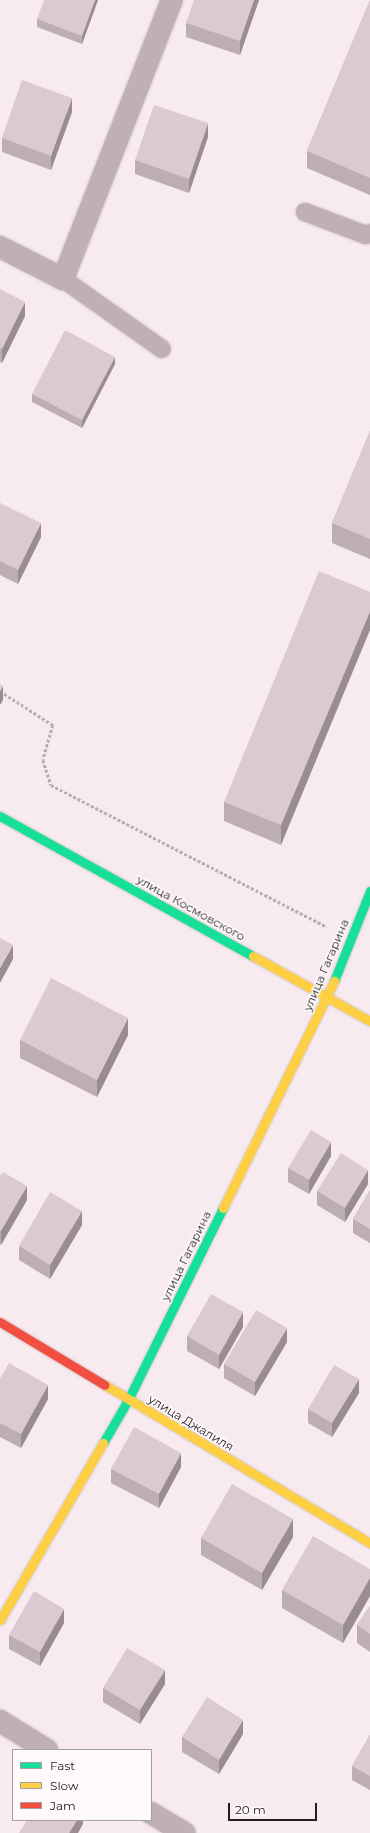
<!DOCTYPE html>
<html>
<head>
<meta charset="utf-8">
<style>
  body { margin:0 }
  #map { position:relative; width:370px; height:1833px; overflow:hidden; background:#f8ebf0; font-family:Montserrat,sans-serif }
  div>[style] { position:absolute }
  .path>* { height:2.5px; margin-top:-1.25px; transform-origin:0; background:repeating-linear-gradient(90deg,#b9acb1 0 3px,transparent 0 5px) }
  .roads { filter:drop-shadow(0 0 1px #d1c6cb) drop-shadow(0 0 1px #d1c6cb) }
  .lane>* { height:18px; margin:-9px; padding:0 9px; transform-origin:9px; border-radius:9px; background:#c0b0b6 }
  .street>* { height:22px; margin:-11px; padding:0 11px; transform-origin:11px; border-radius:11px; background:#c0b0b6 }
  .fast>* { height:9px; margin:-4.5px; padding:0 4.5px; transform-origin:4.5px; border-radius:4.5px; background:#16e098 }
  .slow>* { height:9px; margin:-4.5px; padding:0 4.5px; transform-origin:4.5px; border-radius:4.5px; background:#ffcf43 }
  .jam>* { height:9px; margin:-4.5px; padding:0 4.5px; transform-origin:4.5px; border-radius:4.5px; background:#f24e42 }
  .wall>* { inset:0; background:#bdadb4 }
  .shaded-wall>* { inset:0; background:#9a8d92 }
  .building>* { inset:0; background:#dcc9d1 }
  span { translate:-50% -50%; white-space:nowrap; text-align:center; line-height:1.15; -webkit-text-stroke:3px #fef9fb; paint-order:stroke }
  .street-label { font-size:12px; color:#231b1e }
  .legend { position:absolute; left:12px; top:1749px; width:140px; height:72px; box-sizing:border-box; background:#fef9fb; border:1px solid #a6a0a3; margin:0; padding:5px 7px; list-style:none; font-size:12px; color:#231b1e }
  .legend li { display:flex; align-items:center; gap:8px; height:20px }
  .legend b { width:20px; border:1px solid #a6a0a3 }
  .scale { position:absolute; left:228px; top:1803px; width:89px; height:18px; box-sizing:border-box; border:2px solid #231b1e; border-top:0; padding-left:5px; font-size:12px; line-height:14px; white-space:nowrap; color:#231b1e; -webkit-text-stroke:3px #fef9fb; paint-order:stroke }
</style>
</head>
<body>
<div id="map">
  <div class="path">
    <div style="left:0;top:691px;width:63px;rotate:32.7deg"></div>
    <div style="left:53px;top:725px;width:36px;rotate:106deg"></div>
    <div style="left:43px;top:760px;width:26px;rotate:72deg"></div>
    <div style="left:51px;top:785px;width:310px;rotate:27.2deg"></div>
  </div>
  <div class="roads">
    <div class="lane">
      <div style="left:305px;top:212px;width:65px;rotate:20.7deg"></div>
      <div style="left:366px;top:235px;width:4px;rotate:-27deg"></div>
      <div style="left:63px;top:279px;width:121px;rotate:35.3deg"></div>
    </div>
    <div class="street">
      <div style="left:0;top:247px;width:71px;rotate:26.9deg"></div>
      <div style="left:63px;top:279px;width:300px;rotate:-68.7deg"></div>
      <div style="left:0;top:1721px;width:55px;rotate:31.7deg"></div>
      <div style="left:151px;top:1813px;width:39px;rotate:31deg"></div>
    </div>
    <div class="fast">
      <div style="left:0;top:816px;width:289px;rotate:29deg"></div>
      <div style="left:334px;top:981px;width:97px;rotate:-68.2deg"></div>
      <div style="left:103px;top:1443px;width:50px;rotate:-59.8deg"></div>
      <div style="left:128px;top:1400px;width:214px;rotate:-63.7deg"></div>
    </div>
    <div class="slow">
      <div style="left:253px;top:956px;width:134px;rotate:29.1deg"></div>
      <div style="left:223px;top:1208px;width:253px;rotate:-63.9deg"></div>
      <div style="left:105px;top:1385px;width:309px;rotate:30.8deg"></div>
      <div style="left:0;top:1620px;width:205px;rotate:-59.8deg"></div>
    </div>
    <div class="jam">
      <div style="left:0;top:1322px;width:122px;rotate:31deg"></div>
    </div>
  </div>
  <div class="wall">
    <div style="clip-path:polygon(98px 0,82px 44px,37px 27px,37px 19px)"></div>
    <div style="clip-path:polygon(259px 0,240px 55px,186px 37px,186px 23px)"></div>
    <div style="clip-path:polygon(370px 0,370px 195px,307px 168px,307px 151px)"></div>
    <div style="clip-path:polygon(72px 112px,51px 170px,2px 152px,2px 138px)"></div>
    <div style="clip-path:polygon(208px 137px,189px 193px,135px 174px,135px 160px)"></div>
    <div style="clip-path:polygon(0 289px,25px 316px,2px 363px,0 362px)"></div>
    <div style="clip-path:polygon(115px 364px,82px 428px,32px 402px,32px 394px)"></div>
    <div style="clip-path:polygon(370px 431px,370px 559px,332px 543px,332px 523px)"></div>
    <div style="clip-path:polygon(0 503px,41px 537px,18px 584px,0 575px)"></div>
    <div style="clip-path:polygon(370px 592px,281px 845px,224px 821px,224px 802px)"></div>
    <div style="clip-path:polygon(128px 1035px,97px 1097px,20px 1058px,20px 1040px)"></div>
    <div style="clip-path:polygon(331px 1156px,309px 1194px,288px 1182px,288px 1168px)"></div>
    <div style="clip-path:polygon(0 1176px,27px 1200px,1px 1245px,0 1244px)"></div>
    <div style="clip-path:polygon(368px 1184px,345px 1222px,317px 1205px,317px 1191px)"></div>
    <div style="clip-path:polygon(370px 1190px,370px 1243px,353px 1233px,353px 1219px)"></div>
    <div style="clip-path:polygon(82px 1225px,50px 1279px,19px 1260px,19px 1246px)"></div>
    <div style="clip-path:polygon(243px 1327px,219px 1369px,187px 1351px,187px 1336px)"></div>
    <div style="clip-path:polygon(287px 1342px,255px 1396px,224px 1378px,224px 1364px)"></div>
    <div style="clip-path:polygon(0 1379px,48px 1399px,21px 1448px,0 1437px)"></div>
    <div style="clip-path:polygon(359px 1393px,332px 1437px,308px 1423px,308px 1409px)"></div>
    <div style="clip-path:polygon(181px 1467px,159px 1508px,111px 1483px,111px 1469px)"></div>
    <div style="clip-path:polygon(293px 1537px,262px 1590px,201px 1555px,201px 1538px)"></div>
    <div style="clip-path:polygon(370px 1569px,370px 1596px,343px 1643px,282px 1608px,282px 1590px)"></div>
    <div style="clip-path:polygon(370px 1606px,370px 1652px,357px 1643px,357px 1625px)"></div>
    <div style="clip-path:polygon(64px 1623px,40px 1666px,9px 1649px,9px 1635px)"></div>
    <div style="clip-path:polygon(165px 1684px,140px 1724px,103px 1702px,103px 1688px)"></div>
    <div style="clip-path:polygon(243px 1734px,219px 1774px,182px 1752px,182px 1737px)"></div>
    <div style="clip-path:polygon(370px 1735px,370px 1790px,352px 1780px,352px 1766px)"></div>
  </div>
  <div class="shaded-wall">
    <div style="clip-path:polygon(95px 0,98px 0,82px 44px,82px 36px)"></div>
    <div style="clip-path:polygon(254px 0,259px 0,240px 55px,240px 41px)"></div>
    <div style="clip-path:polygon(72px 98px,72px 112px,51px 170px,51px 156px)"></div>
    <div style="clip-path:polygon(208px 123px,208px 137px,189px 193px,189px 179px)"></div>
    <div style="clip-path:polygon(25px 302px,25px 316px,2px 363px,2px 349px)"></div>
    <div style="clip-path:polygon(115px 357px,115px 364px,82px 428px,82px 420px)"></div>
    <div style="clip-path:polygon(41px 523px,41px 537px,18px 584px,18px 570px)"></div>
    <div style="clip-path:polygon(370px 611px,370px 630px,281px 845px,281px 825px)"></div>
    <div style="clip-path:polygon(3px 686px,3px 700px,0 705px,0 691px)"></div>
    <div style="clip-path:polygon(13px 945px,13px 959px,0 983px,0 968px)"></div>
    <div style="clip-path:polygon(128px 1018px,128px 1035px,97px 1097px,97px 1080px)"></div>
    <div style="clip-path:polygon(331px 1142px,331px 1156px,309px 1194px,309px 1180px)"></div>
    <div style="clip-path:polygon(368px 1170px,368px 1184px,345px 1222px,345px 1208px)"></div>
    <div style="clip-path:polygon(27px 1186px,27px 1200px,1px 1245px,1px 1231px)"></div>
    <div style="clip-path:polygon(82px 1211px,82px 1225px,50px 1279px,50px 1265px)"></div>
    <div style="clip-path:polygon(243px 1312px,243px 1327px,219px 1369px,219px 1355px)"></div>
    <div style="clip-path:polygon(287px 1328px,287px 1342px,255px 1396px,255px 1382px)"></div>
    <div style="clip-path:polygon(359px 1379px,359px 1393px,332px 1437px,332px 1423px)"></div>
    <div style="clip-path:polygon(48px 1385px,48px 1399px,21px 1448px,21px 1434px)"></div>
    <div style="clip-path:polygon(181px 1453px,181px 1467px,159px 1508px,159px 1494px)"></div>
    <div style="clip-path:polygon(293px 1519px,293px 1537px,262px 1590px,262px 1573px)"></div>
    <div style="clip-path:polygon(370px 1578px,370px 1596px,343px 1643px,343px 1625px)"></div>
    <div style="clip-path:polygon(64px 1609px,64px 1623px,40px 1666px,40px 1652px)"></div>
    <div style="clip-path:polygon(165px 1670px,165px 1684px,140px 1724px,140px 1710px)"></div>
    <div style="clip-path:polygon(243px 1720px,243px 1734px,219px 1774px,219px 1760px)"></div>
    <div style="clip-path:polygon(77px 1820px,83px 1820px,83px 1824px,78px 1833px,69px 1833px)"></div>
  </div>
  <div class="building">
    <div style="clip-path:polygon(44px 0,95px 0,82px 36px,37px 19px)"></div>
    <div style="clip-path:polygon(194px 0,254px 0,240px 41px,186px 23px)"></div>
    <div style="clip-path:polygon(370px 0,370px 178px,307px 151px)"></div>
    <div style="clip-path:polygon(22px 80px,72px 98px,51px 156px,2px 138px)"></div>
    <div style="clip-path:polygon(154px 105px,208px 123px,189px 179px,135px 160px)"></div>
    <div style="clip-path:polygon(0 289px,25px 302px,2px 349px,0 348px)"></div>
    <div style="clip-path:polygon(65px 330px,115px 357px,82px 420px,32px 394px)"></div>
    <div style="clip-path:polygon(370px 431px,370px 539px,332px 523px)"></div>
    <div style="clip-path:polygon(0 503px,41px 523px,18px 570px,0 561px)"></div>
    <div style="clip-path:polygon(319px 571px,370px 592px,370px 611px,281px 825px,224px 802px)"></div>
    <div style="clip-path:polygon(0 684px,3px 686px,0 691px)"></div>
    <div style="clip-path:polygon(0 938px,13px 945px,0 968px)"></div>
    <div style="clip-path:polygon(51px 978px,128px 1018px,97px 1080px,20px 1040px)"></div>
    <div style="clip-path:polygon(311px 1130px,331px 1142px,309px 1180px,288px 1168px)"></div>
    <div style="clip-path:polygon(341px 1153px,368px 1170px,345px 1208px,317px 1191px)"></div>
    <div style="clip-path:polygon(3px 1172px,27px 1186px,1px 1231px,0 1230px,0 1176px)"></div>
    <div style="clip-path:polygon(370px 1190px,370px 1229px,353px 1219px)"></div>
    <div style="clip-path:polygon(50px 1192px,82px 1211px,50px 1265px,19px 1246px)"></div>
    <div style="clip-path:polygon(211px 1294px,243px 1312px,219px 1355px,187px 1336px)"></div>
    <div style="clip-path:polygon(256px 1310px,287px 1328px,255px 1382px,224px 1364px)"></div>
    <div style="clip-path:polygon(9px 1363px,48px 1385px,21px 1434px,0 1423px,0 1379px)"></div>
    <div style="clip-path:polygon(334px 1365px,359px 1379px,332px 1423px,308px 1409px)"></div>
    <div style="clip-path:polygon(134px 1427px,181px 1453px,159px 1494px,111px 1469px)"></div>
    <div style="clip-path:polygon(232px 1484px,293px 1519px,262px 1573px,201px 1538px)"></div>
    <div style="clip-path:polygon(313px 1536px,370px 1569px,370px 1578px,343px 1625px,282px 1590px)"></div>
    <div style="clip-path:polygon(34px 1591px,64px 1609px,40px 1652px,9px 1635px)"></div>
    <div style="clip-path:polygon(370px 1606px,370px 1634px,357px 1625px)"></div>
    <div style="clip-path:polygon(127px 1648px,165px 1670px,140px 1710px,103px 1688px)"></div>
    <div style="clip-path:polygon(207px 1697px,243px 1720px,219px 1760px,182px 1737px)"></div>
    <div style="clip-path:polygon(370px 1735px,370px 1776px,352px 1766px)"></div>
    <div style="clip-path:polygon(27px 1820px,77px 1820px,69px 1833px,19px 1833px)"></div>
  </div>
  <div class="street-label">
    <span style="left:191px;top:908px;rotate:29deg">улица Космовского</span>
    <span style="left:326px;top:965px;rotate:-67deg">улица Гагарина</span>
    <span style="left:186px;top:1256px;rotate:-64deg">улица Гагарина</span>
    <span style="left:191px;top:1423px;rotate:31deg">улица Джалиля</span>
  </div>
  <ul class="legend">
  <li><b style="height:5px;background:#16e098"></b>Fast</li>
  <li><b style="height:5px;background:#ffcf43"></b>Slow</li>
  <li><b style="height:5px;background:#f24e42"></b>Jam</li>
  </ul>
  <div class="scale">20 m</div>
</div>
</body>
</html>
